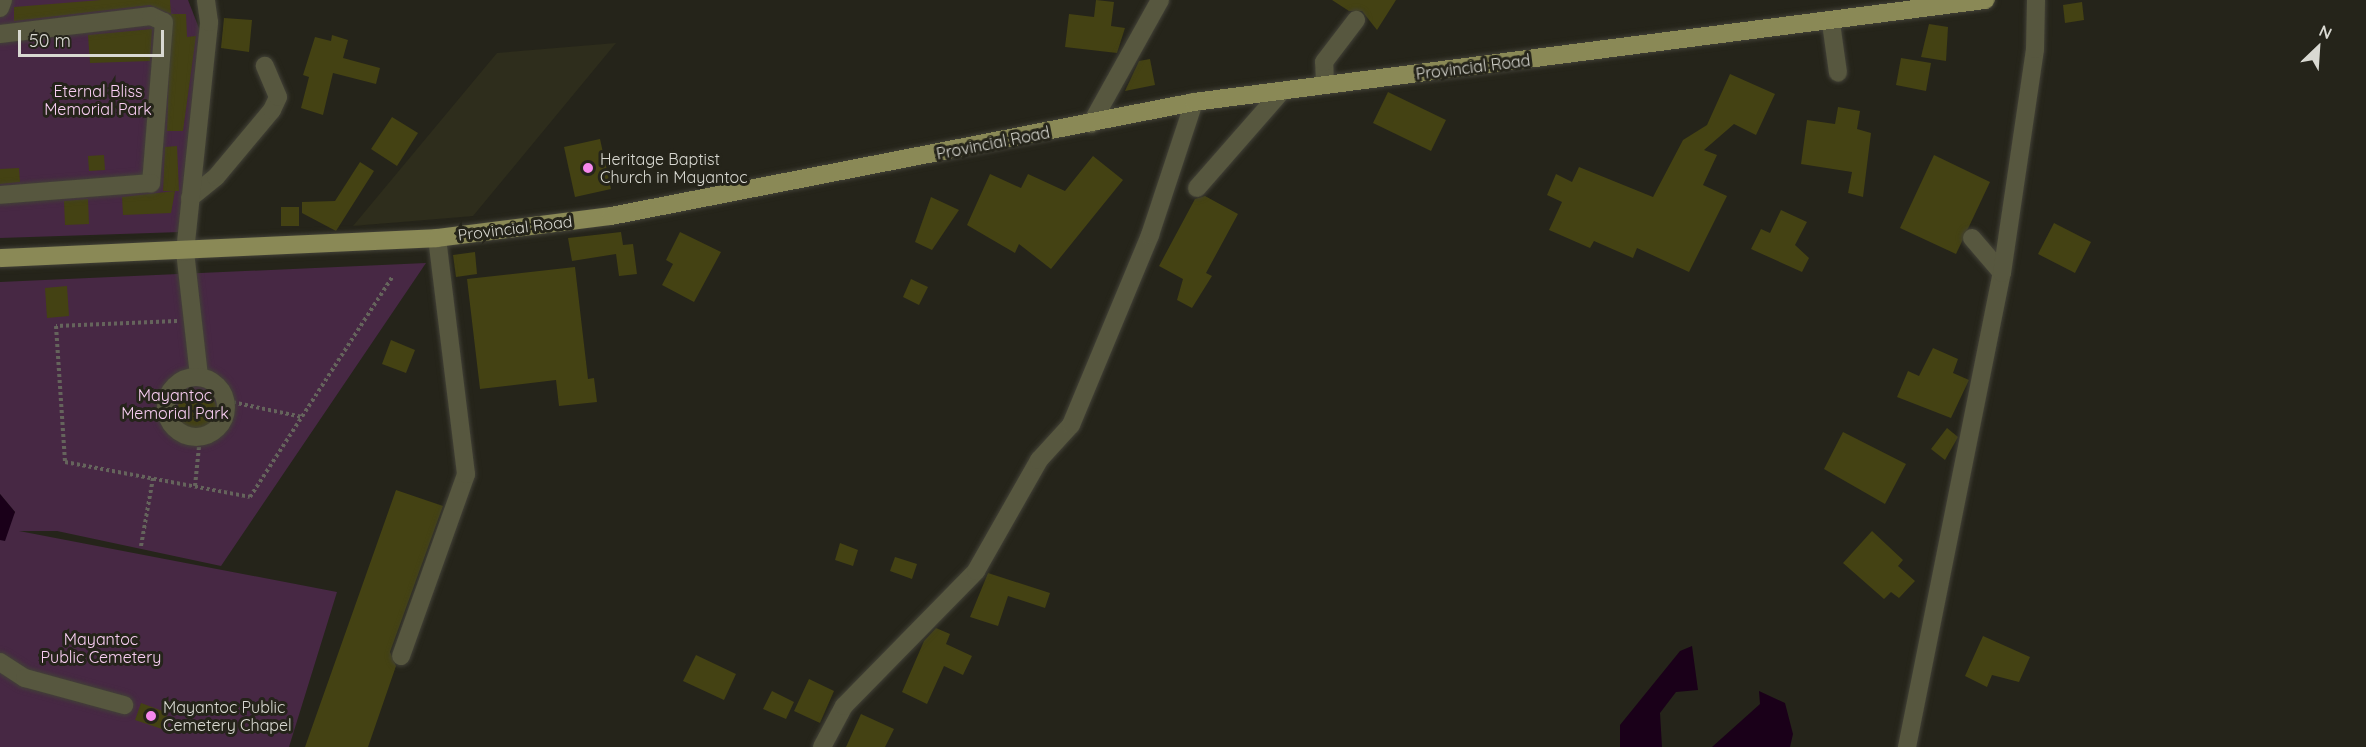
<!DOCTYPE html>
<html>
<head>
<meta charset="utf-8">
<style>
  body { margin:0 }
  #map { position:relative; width:2366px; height:747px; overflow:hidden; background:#25241a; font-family:Quicksand,sans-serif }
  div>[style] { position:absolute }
  .built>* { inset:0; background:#2e2d1c }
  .green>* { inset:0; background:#472844 }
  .water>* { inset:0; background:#1a0019 }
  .building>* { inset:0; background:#444213 }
  .round { border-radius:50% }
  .path>* { height:4px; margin-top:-2px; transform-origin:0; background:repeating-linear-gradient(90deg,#65645c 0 3px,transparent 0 6px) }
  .roads { filter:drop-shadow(0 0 2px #424137) drop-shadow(0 0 2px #424137) }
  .minor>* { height:18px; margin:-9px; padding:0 9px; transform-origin:9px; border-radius:9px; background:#57573f }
  .minor>.ring { margin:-9px; padding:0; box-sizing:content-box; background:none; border:18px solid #57573f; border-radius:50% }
  .major>* { height:18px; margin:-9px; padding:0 9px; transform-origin:9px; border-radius:9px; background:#8a8956 }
  .dots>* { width:16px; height:16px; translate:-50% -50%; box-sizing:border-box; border:3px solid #25241a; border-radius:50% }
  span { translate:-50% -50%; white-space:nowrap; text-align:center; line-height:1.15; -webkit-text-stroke:6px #25241a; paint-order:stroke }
  .street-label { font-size:16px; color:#d9d9d2 }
  .park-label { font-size:16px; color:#f9cef3 }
  .poi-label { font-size:16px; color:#d9d9d2 }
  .left { translate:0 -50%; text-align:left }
  .north { position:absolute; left:2288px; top:18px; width:60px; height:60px; -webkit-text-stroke:4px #25241a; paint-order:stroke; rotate:25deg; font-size:16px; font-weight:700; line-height:24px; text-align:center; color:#d9d9d2 }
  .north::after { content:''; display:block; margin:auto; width:21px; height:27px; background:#d9d9d2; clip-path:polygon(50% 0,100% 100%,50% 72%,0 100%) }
  .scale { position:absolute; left:18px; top:30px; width:146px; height:27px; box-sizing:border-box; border:3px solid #d9d9d2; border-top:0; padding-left:8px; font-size:18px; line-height:21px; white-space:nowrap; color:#d9d9d2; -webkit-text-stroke:4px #25241a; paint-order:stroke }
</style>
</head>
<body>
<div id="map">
  <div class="built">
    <div style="clip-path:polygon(616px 43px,473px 216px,353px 226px,497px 53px)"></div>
  </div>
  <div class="green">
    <div style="clip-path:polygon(0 0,188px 0,204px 41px,181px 232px,0 238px)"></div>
    <div style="clip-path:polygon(426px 263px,221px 566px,57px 531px,19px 531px,337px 592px,289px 747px,0 747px,0 540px,15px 512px,0 494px,0 282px)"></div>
  </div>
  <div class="water">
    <div style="clip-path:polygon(0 494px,15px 512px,5px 541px,0 540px)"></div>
    <div style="clip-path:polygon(1692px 646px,1698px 690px,1676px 692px,1660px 713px,1662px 747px,1620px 747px,1620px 725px,1680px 651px)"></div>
    <div style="clip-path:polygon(1759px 691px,1785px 703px,1793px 734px,1790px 747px,1712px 747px,1760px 704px)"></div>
  </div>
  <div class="building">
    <div style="clip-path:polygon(101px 0,170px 0,171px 14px,150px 5px,14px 21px,14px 7px)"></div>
    <div style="clip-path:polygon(1096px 0,1114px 2px,1111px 26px,1125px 28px,1117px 53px,1065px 47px,1069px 14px,1094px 17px)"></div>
    <div style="clip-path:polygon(1332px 0,1396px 0,1377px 30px,1362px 11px,1349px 11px)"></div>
    <div style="clip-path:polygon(2082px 2px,2084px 20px,2065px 23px,2063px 5px)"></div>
    <div style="clip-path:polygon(171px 14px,186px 14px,187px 37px,196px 36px,183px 131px,167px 131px)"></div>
    <div style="clip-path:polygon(224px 18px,252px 20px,249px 52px,221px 48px)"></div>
    <div style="clip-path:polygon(1929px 24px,1948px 27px,1946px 61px,1921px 57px)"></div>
    <div style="clip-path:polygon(152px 29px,150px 61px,90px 63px,88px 35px)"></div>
    <div style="clip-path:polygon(332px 35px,348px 40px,343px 58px,380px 68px,376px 84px,333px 73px,323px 115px,301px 108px,309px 77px,303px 75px,315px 37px,331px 41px)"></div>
    <div style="clip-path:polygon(1901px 58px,1931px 63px,1926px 91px,1896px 85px)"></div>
    <div style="clip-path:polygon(1150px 59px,1155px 85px,1125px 91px,1139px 61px)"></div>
    <div style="clip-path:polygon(1730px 74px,1775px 94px,1756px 135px,1734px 124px,1704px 150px,1717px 155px,1703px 185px,1727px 196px,1689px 272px,1637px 248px,1633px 258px,1594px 241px,1590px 248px,1549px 230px,1562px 202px,1547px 195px,1556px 174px,1572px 182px,1579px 167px,1653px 197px,1683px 140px,1707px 125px)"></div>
    <div style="clip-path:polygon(1388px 92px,1446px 120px,1431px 151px,1373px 123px)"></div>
    <div style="clip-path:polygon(1838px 107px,1860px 111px,1857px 129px,1871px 133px,1863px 197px,1848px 193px,1852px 172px,1801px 164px,1807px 120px,1835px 124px)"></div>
    <div style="clip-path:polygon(392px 117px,418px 133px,397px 166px,371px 149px)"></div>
    <div style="clip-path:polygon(600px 139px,611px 189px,575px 197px,564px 147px)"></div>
    <div style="clip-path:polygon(177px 146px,179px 191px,163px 191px,165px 147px)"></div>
    <div style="clip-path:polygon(104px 155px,105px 170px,89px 171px,88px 156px)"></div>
    <div style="clip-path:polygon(1934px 155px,1990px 182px,1956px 254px,1900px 228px)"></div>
    <div style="clip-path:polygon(1093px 156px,1123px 180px,1051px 269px,1019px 244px,1015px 253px,967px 225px,990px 174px,1021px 188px,1028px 174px,1065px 191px)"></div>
    <div style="clip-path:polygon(360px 162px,374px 171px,336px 231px,302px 213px,302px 202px,335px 201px)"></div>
    <div style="clip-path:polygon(19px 168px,20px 182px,0 184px,0 169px)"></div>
    <div style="clip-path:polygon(175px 191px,171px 213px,123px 215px,122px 197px)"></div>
    <div style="clip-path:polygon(1205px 196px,1238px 214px,1206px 273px,1212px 276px,1192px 308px,1177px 300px,1183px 279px,1159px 266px,1195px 199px)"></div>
    <div style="clip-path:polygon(931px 197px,959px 210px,932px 250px,915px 242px)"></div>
    <div style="clip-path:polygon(88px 199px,89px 224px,65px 225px,64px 201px)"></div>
    <div style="clip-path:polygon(281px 207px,299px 207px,299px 226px,281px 226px)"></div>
    <div style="clip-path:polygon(1781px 210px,1807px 222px,1795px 245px,1809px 258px,1802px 272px,1751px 249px,1761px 229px,1770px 233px)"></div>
    <div style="clip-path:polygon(2054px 223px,2091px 242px,2075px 273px,2038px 254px)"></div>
    <div style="clip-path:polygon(621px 232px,623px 245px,633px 244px,637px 274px,619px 276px,616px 254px,572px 261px,568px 238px)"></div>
    <div style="clip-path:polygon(680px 232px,721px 252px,694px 302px,662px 285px,673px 264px,666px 260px)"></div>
    <div style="clip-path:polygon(475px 252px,477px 274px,456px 277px,453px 255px)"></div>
    <div style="clip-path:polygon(575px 267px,588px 379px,594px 378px,597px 402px,559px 406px,556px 380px,480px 389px,467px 279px)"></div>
    <div style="clip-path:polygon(911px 279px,928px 287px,919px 305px,903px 297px)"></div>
    <div style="clip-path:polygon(67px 286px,69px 316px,47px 318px,45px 288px)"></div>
    <div style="clip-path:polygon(391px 340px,415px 350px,406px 373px,382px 364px)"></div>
    <div style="clip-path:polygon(1933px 348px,1958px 359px,1953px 373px,1969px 380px,1951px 418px,1897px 397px,1908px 371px,1919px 376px)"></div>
    <div class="round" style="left:177px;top:391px;width:40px;height:40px"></div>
    <div style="clip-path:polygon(1947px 428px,1958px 437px,1945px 460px,1931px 449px)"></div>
    <div style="clip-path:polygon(1843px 432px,1906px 464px,1885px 504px,1824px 469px)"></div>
    <div style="clip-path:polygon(396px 490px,443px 506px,390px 652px,396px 666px,368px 747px,305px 747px)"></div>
    <div style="clip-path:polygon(1872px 531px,1903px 560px,1898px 566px,1915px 581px,1899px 598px,1891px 592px,1884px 599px,1843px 563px)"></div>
    <div style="clip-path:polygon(840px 543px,858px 550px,853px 566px,835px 560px)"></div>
    <div style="clip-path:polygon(895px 557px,917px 564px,912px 579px,890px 571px)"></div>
    <div style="clip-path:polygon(988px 573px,1050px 593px,1045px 608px,1008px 596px,998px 626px,970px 617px)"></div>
    <div style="clip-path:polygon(936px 628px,950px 634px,946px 644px,972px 656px,963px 675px,944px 666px,927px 704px,902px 692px,924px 641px)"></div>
    <div style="clip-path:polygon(1983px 636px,2030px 657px,2019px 682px,1992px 675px,1987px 687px,1965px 676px)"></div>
    <div style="clip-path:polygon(696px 655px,736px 674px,724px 700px,683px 681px)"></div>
    <div style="clip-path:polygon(809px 679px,834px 691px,820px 723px,794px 711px)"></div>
    <div style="clip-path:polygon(772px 691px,794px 702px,786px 719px,763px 709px)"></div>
    <div style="clip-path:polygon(141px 703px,168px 713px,162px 729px,135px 720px)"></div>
    <div style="clip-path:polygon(861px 714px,894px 729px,885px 747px,846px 747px)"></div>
  </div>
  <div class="path">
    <div style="left:177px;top:321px;width:121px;rotate:177.6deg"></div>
    <div style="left:56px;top:326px;width:136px;rotate:86.2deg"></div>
    <div style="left:65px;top:462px;width:188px;rotate:10.7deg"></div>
    <div style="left:250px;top:497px;width:263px;rotate:-57.1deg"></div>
    <div style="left:227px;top:401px;width:77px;rotate:12deg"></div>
    <div style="left:195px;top:486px;width:49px;rotate:-84.2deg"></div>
    <div style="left:141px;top:546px;width:69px;rotate:-80deg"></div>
  </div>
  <div class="roads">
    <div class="minor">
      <div style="left:0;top:8px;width:9px;rotate:-69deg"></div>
      <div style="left:1831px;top:23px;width:50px;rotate:82deg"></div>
      <div style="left:0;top:34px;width:152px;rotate:-6.8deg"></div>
      <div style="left:151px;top:16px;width:14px;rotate:25deg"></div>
      <div style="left:164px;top:22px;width:162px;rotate:94.6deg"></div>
      <div style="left:151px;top:183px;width:151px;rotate:175.5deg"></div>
      <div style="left:1325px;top:85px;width:23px;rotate:-92deg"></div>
      <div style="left:1324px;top:62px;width:53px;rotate:-52.7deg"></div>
      <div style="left:1091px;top:124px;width:142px;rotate:-60.9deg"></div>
      <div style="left:1197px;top:188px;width:129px;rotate:-48.8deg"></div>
      <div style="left:190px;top:198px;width:33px;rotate:-39deg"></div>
      <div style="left:216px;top:177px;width:87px;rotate:-50.1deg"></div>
      <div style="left:272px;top:110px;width:14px;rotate:-65deg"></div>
      <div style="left:278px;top:97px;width:34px;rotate:-113deg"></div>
      <div style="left:1972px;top:238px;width:46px;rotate:49.4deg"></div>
      <div style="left:199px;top:376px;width:125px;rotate:-96.4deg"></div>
      <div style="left:185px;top:252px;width:231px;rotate:-84deg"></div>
      <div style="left:209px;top:22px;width:22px;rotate:-98deg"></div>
      <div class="ring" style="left:166px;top:377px;width:42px;height:42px"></div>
      <div style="left:401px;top:656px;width:193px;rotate:-70.3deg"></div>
      <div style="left:466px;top:474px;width:238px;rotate:-97deg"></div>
      <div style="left:0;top:662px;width:30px;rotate:33deg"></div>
      <div style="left:25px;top:678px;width:103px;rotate:15.3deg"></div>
      <div style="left:822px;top:747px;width:47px;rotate:-61.8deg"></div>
      <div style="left:844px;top:706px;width:189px;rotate:-45.6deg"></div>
      <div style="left:976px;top:571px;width:128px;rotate:-60.4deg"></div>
      <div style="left:1039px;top:460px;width:47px;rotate:-47.6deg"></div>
      <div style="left:1071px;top:425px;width:206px;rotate:-67.4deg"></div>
      <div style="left:1150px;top:235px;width:140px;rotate:-71.7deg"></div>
      <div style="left:1907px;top:747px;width:483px;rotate:-78.7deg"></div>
      <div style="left:2002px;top:273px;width:226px;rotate:-81.6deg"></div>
      <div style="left:2035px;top:49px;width:49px;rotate:-88.8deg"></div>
    </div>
    <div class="major">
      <div style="left:0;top:258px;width:437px;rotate:-2.6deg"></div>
      <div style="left:437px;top:238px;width:175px;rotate:-7.2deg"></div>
      <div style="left:611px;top:216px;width:594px;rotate:-11.06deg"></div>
      <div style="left:1194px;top:102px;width:798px;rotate:-7.35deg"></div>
    </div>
  </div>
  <div class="dots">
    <div style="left:588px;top:168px;background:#f688ed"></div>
    <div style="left:151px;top:716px;background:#f688ed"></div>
  </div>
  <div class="street-label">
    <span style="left:1473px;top:67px;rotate:-7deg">Provincial Road</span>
    <span style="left:993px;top:143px;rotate:-11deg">Provincial Road</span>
    <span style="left:515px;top:228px;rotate:-7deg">Provincial Road</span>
  </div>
  <div class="park-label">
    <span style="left:98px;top:100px">Eternal Bliss<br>Memorial Park</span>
    <span style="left:175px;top:404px">Mayantoc<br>Memorial Park</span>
    <span style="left:101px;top:648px">Mayantoc<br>Public Cemetery</span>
  </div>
  <div class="poi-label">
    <span class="left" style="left:600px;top:168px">Heritage Baptist<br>Church in Mayantoc</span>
    <span class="left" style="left:163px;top:716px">Mayantoc Public<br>Cemetery Chapel</span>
  </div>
  <div class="north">N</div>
  <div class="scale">50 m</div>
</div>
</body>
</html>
